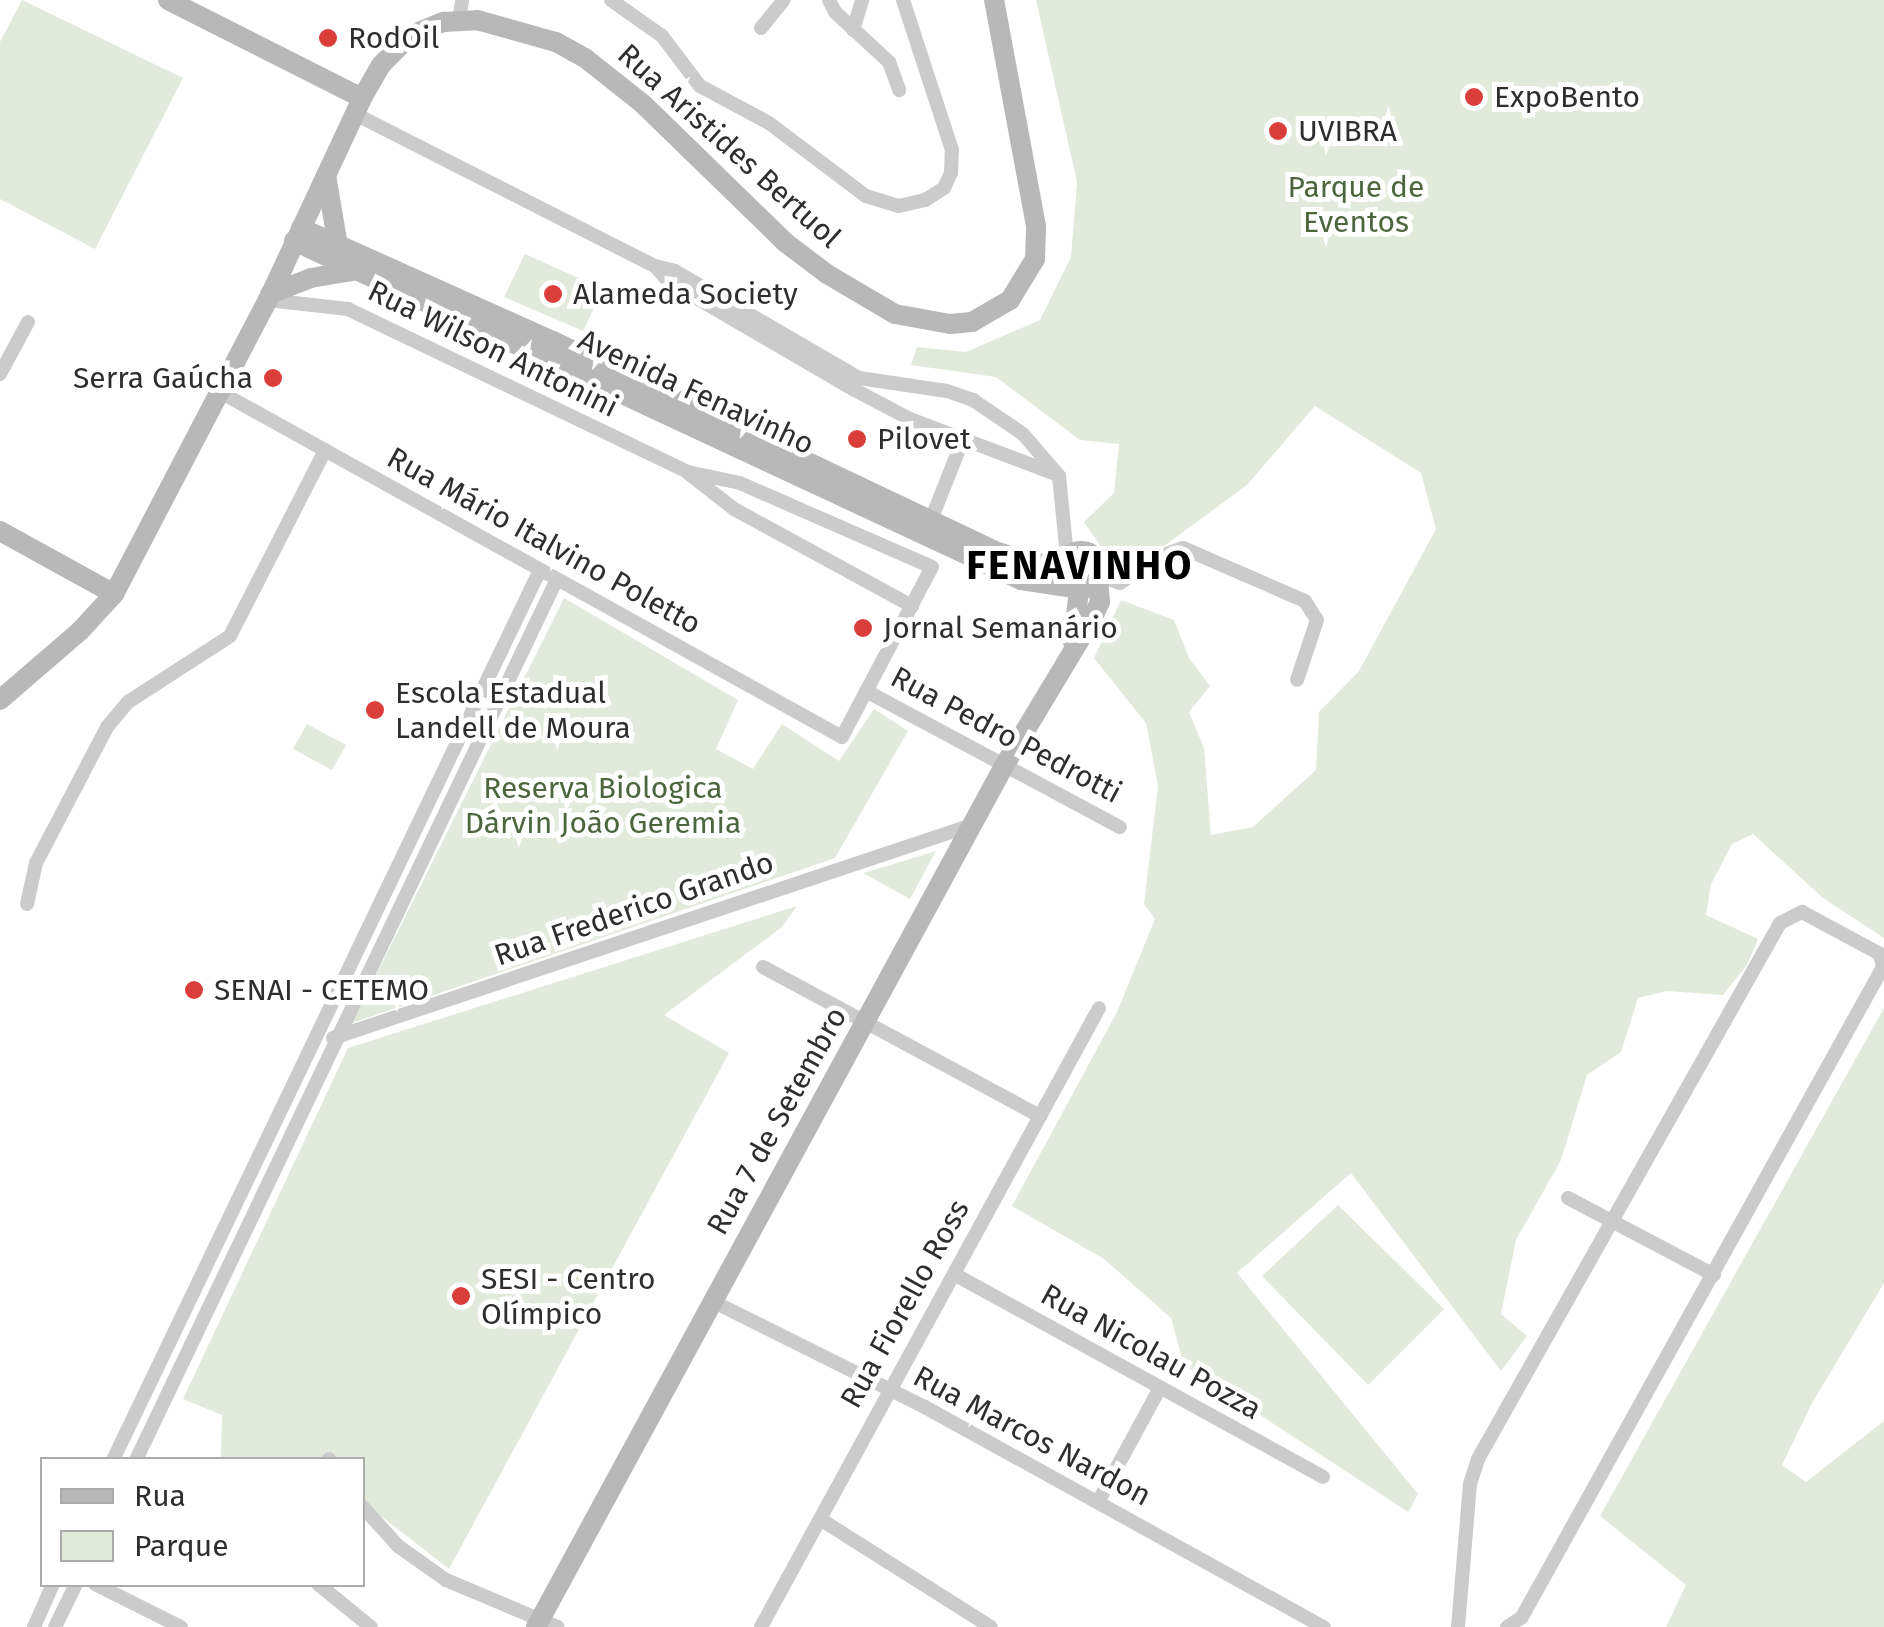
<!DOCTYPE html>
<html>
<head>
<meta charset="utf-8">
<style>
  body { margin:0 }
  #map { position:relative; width:1884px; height:1627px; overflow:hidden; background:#fff; font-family:"Fira Sans",sans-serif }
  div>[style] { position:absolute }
  .green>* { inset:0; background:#e2eadc }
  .street>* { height:14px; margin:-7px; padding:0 7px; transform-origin:7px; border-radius:7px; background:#cbcbcb }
  .secondary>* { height:20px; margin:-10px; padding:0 10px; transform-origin:10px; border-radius:10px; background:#b8b8b8 }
  .secondary>.ring { margin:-10px; padding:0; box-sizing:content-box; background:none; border:20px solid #b8b8b8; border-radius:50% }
  .dots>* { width:28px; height:28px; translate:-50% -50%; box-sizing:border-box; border:5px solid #fff; border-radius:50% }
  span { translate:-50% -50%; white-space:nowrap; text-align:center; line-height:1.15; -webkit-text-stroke:10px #fff; paint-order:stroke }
  .poi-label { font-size:30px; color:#2e2e2e }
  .left { translate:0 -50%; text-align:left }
  .right { translate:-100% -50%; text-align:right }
  .street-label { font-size:30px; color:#2e2e2e }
  .park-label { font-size:30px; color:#4d663e }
  .district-label { font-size:40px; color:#000; font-weight:700; letter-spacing:2.5px }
  .legend { position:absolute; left:40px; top:1457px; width:325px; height:130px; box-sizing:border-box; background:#fff; border:2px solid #ababab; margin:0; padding:12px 18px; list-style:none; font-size:30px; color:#2e2e2e }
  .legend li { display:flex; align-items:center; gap:20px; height:50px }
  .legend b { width:50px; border:2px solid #ababab }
</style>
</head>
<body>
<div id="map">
  <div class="green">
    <div style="clip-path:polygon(22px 0,183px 78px,95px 249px,0 199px,0 42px)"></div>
    <div style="clip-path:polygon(1036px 0,1884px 0,1884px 938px,1823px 898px,1753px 834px,1732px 844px,1711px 884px,1706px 915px,1758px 939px,1747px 965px,1723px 995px,1666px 991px,1638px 998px,1621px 1052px,1587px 1075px,1561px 1160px,1516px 1240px,1501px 1314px,1527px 1336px,1501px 1371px,1351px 1173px,1237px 1273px,1418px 1494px,1408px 1512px,1184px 1365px,1171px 1318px,1104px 1259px,1012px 1206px,1117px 1012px,1155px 919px,1144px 904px,1158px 786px,1146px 723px,1094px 658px,1121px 600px,1174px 620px,1189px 658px,1210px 686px,1189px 712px,1204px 748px,1211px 835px,1253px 827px,1316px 770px,1319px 712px,1359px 671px,1436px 529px,1421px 473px,1315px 406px,1247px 485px,1122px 577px,1084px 522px,1114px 493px,1119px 444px,1080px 440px,996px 377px,911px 365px,917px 347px,966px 352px,1040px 320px,1071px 257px,1077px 182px)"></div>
    <div style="clip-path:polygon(525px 254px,603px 289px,583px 331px,504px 297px)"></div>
    <div style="clip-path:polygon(564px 598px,738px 700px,716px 749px,753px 769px,782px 724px,839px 761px,874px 709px,908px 731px,835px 858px,352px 1023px)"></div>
    <div style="clip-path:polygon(307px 724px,346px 745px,332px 770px,293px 749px)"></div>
    <div style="clip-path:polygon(936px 851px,910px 899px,863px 873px,897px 863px)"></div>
    <div style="clip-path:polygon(797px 906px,782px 927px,664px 1015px,729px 1053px,449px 1569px,363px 1502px,362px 1460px,221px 1459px,222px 1415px,183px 1399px,348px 1048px)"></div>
    <div style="clip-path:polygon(1884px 1008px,1884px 1283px,1811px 1405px,1782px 1465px,1806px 1482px,1884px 1421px,1884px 1627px,1666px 1627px,1686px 1585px,1600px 1516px)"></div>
    <div style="clip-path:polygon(1338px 1205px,1444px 1309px,1368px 1385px,1262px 1276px)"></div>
  </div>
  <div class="street">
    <div style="left:611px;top:0;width:62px;rotate:35.2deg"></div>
    <div style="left:662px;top:36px;width:63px;rotate:52.8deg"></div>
    <div style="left:700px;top:86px;width:78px;rotate:28.2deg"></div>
    <div style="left:769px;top:123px;width:121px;rotate:37deg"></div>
    <div style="left:866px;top:196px;width:34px;rotate:17deg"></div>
    <div style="left:899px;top:206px;width:27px;rotate:-13deg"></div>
    <div style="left:925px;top:200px;width:22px;rotate:-32deg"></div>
    <div style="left:944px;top:188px;width:17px;rotate:-65deg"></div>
    <div style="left:951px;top:173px;width:23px;rotate:-88deg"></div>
    <div style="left:952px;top:150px;width:158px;rotate:-108.1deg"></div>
    <div style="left:829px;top:0;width:13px;rotate:63deg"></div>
    <div style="left:835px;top:12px;width:74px;rotate:42.8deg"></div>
    <div style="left:889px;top:62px;width:30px;rotate:70deg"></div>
    <div style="left:459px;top:20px;width:20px;rotate:-81deg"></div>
    <div style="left:761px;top:28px;width:36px;rotate:-51deg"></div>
    <div style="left:853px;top:30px;width:31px;rotate:-73deg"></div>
    <div style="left:355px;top:114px;width:336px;rotate:26.9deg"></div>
    <div style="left:655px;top:266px;width:21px;rotate:14deg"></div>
    <div style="left:675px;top:271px;width:213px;rotate:30.2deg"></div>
    <div style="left:859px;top:378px;width:89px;rotate:8.4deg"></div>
    <div style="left:947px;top:391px;width:28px;rotate:19deg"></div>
    <div style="left:973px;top:400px;width:60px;rotate:34.2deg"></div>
    <div style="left:1023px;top:434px;width:55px;rotate:49.4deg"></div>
    <div style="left:655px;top:266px;width:21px;rotate:49deg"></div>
    <div style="left:669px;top:282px;width:213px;rotate:30.2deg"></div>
    <div style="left:853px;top:389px;width:64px;rotate:27.8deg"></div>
    <div style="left:910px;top:419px;width:158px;rotate:20.7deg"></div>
    <div style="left:0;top:374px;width:59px;rotate:-61.7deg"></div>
    <div style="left:220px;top:392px;width:711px;rotate:29.02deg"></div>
    <div style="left:842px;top:737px;width:192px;rotate:-62.1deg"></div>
    <div style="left:932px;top:567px;width:210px;rotate:-156.4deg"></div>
    <div style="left:740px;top:483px;width:53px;rotate:-168.1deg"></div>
    <div style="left:688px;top:472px;width:377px;rotate:-154.4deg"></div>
    <div style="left:348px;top:309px;width:81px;rotate:-173.6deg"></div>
    <div style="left:688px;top:473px;width:58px;rotate:38deg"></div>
    <div style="left:734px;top:509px;width:203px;rotate:28.6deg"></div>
    <div style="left:1059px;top:476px;width:80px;rotate:84.3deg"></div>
    <div style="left:931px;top:520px;width:87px;rotate:-68.4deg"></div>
    <div style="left:1099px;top:575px;width:22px;rotate:21deg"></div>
    <div style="left:1120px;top:583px;width:48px;rotate:-34deg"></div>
    <div style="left:1160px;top:556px;width:24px;rotate:-19deg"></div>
    <div style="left:1183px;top:548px;width:133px;rotate:23.5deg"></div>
    <div style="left:1305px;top:601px;width:22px;rotate:58deg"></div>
    <div style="left:1317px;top:620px;width:63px;rotate:108.4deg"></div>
    <div style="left:866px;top:691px;width:288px;rotate:28.2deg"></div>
    <div style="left:27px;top:904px;width:42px;rotate:-77.6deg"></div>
    <div style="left:36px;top:863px;width:153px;rotate:-62.4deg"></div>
    <div style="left:107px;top:727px;width:33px;rotate:-50deg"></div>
    <div style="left:128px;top:702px;width:121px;rotate:-32.9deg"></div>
    <div style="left:230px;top:636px;width:209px;rotate:-62.9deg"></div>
    <div style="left:763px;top:967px;width:315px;rotate:28.3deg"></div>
    <div style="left:333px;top:1038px;width:674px;rotate:-18.43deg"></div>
    <div style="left:1568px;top:1198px;width:165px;rotate:27.8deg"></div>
    <div style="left:954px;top:1274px;width:421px;rotate:28.8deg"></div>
    <div style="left:712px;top:1301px;width:236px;rotate:26.5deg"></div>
    <div style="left:923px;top:1406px;width:458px;rotate:28.9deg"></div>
    <div style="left:113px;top:1460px;width:985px;rotate:-64.37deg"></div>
    <div style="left:136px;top:1460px;width:974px;rotate:-64.46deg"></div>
    <div style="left:329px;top:1460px;width:1px;rotate:-90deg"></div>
    <div style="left:1098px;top:1502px;width:130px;rotate:-61.5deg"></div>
    <div style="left:362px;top:1506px;width:54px;rotate:48deg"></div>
    <div style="left:398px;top:1546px;width:59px;rotate:35.3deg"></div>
    <div style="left:446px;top:1580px;width:121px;rotate:22.8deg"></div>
    <div style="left:820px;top:1519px;width:202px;rotate:32.3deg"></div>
    <div style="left:95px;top:1584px;width:96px;rotate:26.6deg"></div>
    <div style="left:318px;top:1584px;width:68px;rotate:39.1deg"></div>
    <div style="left:34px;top:1627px;width:47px;rotate:-66.2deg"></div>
    <div style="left:55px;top:1627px;width:48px;rotate:-64deg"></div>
    <div style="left:761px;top:1627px;width:705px;rotate:-61.36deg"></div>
    <div style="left:1458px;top:1627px;width:144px;rotate:-85.2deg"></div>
    <div style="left:1470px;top:1484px;width:26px;rotate:-72deg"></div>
    <div style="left:1478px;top:1459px;width:615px;rotate:-60.6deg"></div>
    <div style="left:1780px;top:923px;width:25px;rotate:-27deg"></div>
    <div style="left:1802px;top:912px;width:89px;rotate:28.3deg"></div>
    <div style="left:1880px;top:954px;width:13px;rotate:77deg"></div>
    <div style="left:1883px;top:967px;width:744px;rotate:119.05deg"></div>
    <div style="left:1522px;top:1617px;width:18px;rotate:146deg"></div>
  </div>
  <div class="secondary">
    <div style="left:168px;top:0;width:217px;rotate:26.8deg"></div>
    <div style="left:326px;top:175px;width:72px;rotate:80.4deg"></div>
    <div style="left:301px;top:228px;width:276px;rotate:24.2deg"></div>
    <div style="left:553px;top:341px;width:489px;rotate:25.4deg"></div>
    <div style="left:995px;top:551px;width:42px;rotate:18deg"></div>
    <div style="left:1035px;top:564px;width:28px;rotate:-2deg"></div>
    <div style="left:294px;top:241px;width:802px;rotate:25deg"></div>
    <div style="left:1021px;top:580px;width:54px;rotate:8.6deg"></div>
    <div style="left:270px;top:294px;width:44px;rotate:-21.3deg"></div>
    <div style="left:311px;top:278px;width:42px;rotate:-9.7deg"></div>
    <div style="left:0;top:531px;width:130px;rotate:28.9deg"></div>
    <div class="ring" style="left:1062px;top:551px;width:18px;height:18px"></div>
    <div style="left:1073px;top:642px;width:52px;rotate:-83.4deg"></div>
    <div style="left:0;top:700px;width:106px;rotate:-40.8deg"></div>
    <div style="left:80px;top:631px;width:50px;rotate:-47.4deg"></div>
    <div style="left:114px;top:594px;width:332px;rotate:-62.4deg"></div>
    <div style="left:268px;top:300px;width:223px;rotate:-65deg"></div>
    <div style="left:362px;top:98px;width:38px;rotate:-60deg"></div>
    <div style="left:381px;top:65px;width:42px;rotate:-45deg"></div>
    <div style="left:411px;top:35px;width:35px;rotate:-22deg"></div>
    <div style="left:443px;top:22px;width:34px;rotate:-3deg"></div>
    <div style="left:477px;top:20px;width:82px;rotate:15.6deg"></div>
    <div style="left:556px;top:42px;width:33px;rotate:29deg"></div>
    <div style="left:585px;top:58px;width:74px;rotate:38.4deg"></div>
    <div style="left:643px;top:104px;width:199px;rotate:44.2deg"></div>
    <div style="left:786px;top:243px;width:51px;rotate:37.1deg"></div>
    <div style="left:827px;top:274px;width:79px;rotate:30.5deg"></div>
    <div style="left:895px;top:314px;width:56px;rotate:10.3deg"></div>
    <div style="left:950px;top:324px;width:22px;rotate:-5deg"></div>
    <div style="left:972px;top:322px;width:44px;rotate:-30.1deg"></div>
    <div style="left:1010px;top:300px;width:48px;rotate:-58.6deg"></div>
    <div style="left:1035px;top:259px;width:33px;rotate:-88deg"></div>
    <div style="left:1036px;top:226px;width:230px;rotate:-100.5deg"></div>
    <div style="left:536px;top:1627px;width:980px;rotate:-61.47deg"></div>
    <div style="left:1004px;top:766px;width:169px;rotate:-59deg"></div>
    <div style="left:1091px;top:621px;width:21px;rotate:-65deg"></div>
    <div style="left:1100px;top:602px;width:24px;rotate:-95deg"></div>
  </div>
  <div class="dots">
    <div style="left:328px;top:38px;background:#d93e3b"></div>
    <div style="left:1474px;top:97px;background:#d93e3b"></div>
    <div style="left:1278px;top:131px;background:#d93e3b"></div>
    <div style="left:553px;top:294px;background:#d93e3b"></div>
    <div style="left:273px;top:378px;background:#d93e3b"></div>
    <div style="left:857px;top:439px;background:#d93e3b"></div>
    <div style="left:863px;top:628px;background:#d93e3b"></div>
    <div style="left:375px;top:710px;background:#d93e3b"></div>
    <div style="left:194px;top:990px;background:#d93e3b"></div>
    <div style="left:461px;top:1296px;background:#d93e3b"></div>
  </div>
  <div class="poi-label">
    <span class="left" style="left:348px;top:38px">RodOil</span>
    <span class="left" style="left:1494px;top:97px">ExpoBento</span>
    <span class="left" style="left:1298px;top:131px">UVIBRA</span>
    <span class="left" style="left:573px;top:294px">Alameda Society</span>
    <span class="right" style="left:253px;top:378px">Serra Gaúcha</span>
    <span class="left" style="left:877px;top:439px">Pilovet</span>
    <span class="left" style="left:883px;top:628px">Jornal Semanário</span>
    <span class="left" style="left:395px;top:710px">Escola Estadual<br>Landell de Moura</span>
    <span class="left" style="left:214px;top:990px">SENAI - CETEMO</span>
    <span class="left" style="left:481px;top:1296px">SESI - Centro<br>Olímpico</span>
  </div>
  <div class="street-label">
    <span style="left:729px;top:146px;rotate:42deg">Rua Aristides Bertuol</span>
    <span style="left:493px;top:349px;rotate:26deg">Rua Wilson Antonini</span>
    <span style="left:696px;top:392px;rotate:25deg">Avenida Fenavinho</span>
    <span style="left:544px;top:541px;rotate:29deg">Rua Mário Italvino Poletto</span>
    <span style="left:1006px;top:735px;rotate:28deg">Rua Pedro Pedrotti</span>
    <span style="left:634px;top:909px;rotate:-19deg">Rua Frederico Grando</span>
    <span style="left:777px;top:1121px;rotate:-61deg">Rua 7 de Setembro</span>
    <span style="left:905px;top:1304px;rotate:-61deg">Rua Fiorello Ross</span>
    <span style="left:1151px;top:1352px;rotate:29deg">Rua Nicolau Pozza</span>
    <span style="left:1032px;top:1436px;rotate:28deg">Rua Marcos Nardon</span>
  </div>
  <div class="park-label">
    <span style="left:1356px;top:204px">Parque de<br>Eventos</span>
    <span style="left:603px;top:805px">Reserva Biologica<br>Dárvin João Geremia</span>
  </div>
  <div class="district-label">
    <span style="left:1080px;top:566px">FENAVINHO</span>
  </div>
  <ul class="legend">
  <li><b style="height:12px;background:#b8b8b8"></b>Rua</li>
  <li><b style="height:28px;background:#e2eadc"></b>Parque</li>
  </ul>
</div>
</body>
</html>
